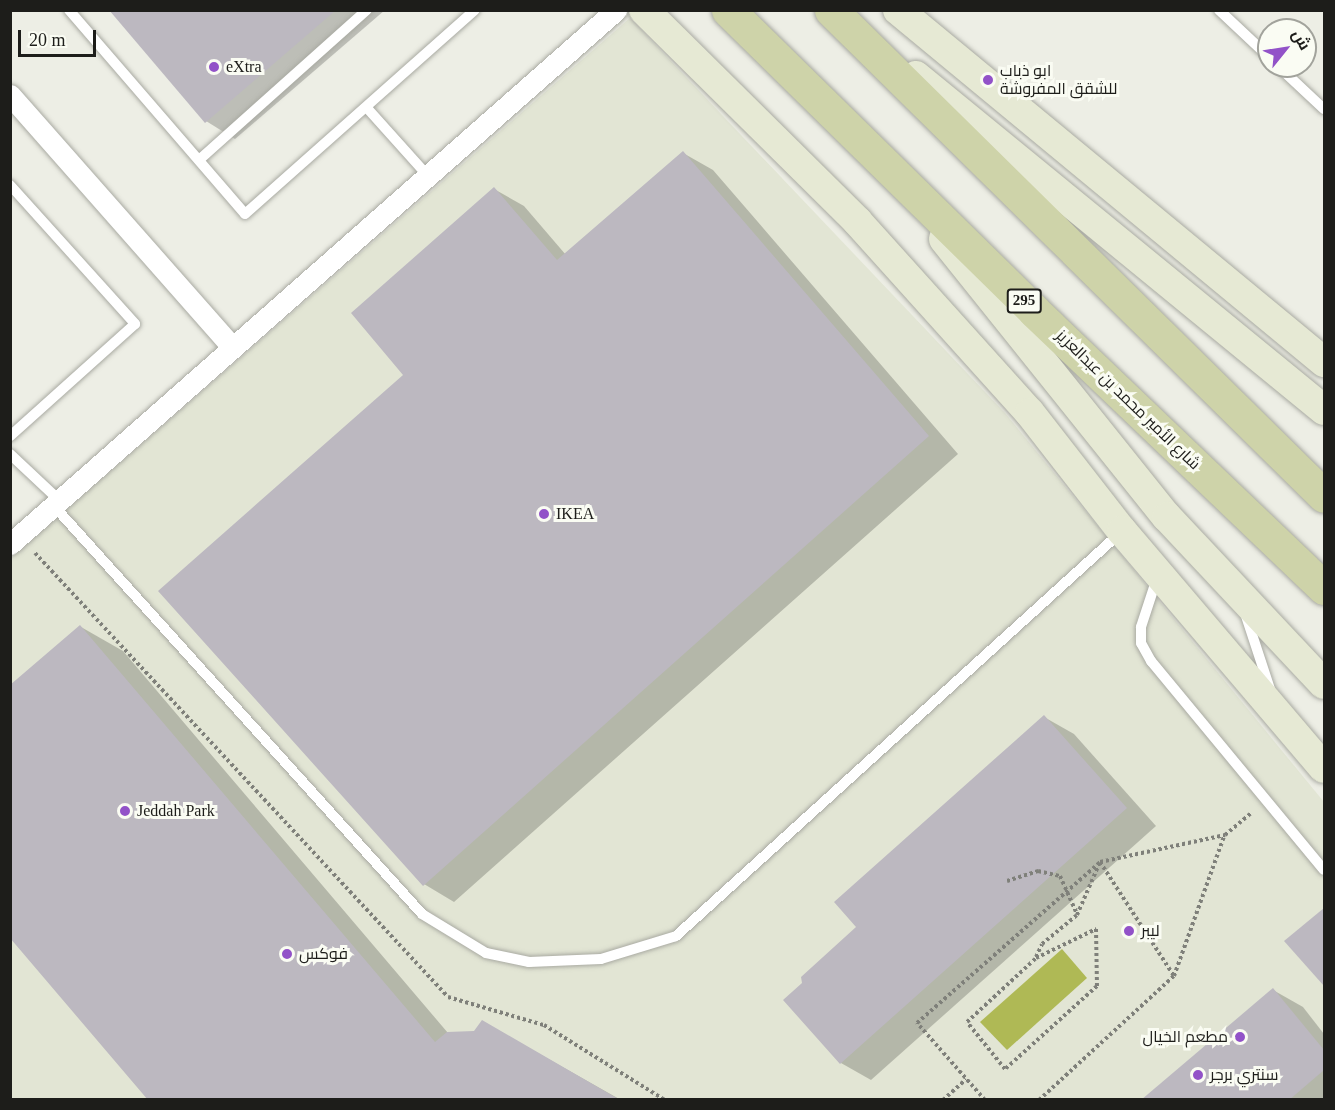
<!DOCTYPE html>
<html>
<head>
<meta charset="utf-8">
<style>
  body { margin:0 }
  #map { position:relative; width:1335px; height:1110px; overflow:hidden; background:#edeee5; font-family:"Times New Roman",Cairo,serif }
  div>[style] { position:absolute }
  .built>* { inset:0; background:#e2e5d4 }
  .water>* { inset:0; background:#afb955 }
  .shadow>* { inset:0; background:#0003 }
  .building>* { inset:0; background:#bcb8c0 }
  .path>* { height:4px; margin-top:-2px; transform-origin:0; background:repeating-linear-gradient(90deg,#7f807a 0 3px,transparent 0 6px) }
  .roads { filter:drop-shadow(0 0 2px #a9aaa2) drop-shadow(0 0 2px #a9aaa2) }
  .service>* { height:10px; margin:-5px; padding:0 5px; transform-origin:5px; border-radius:5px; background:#fff }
  .minor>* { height:21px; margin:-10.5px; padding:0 10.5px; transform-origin:10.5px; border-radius:10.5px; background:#fff }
  .secondary>* { height:30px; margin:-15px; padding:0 15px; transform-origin:15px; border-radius:15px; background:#e6e9d4 }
  .primary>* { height:33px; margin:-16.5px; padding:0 16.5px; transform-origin:16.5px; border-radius:16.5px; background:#ced3a9 }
  .dots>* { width:16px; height:16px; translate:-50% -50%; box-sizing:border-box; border:3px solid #fafcf3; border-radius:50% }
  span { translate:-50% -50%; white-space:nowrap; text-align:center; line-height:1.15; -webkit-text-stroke:6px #fafcf3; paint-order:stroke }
  .shield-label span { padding:2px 4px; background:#fafcf3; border:2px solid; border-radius:4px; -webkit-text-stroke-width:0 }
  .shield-label { font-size:15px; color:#1d1d1a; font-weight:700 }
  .poi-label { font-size:16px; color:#1d1d1a }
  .left { translate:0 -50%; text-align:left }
  .right { translate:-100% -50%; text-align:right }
  .street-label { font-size:16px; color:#1d1d1a }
  .frame { position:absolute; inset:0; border:12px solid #1d1d1a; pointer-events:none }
  .north { position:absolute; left:1257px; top:18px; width:60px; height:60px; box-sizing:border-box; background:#fafcf3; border:2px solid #a2a39c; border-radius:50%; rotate:60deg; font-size:16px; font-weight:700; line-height:24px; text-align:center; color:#1d1d1a }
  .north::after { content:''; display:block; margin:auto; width:21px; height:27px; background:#9252c8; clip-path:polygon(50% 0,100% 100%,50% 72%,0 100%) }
  .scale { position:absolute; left:18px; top:30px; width:78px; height:27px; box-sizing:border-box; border:3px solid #1d1d1a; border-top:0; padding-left:8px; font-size:18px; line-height:21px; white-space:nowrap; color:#1d1d1a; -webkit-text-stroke:4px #fafcf3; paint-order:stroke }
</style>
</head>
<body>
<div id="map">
  <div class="built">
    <div style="clip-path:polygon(630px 18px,1005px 413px,1324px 802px,1324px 1099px,11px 1099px,10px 559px)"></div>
  </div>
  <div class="water">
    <div style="clip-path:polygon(1062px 949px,1087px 978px,1007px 1050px,980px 1022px)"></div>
  </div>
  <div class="shadow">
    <div style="clip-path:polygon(111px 10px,385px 10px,235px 139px,206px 121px)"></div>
    <div style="clip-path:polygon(683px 153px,713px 170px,958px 454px,454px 902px,424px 884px,405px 375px,494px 189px,524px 206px,566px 255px)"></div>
    <div style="clip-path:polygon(81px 627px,123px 651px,448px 1033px,475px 1033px,483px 1022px,621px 1100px,150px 1100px)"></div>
    <div style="clip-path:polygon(1044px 717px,1074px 734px,1156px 826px,871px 1080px,841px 1063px,858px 927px)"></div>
    <div style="clip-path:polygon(1324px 910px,1324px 984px,1286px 941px)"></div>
    <div style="clip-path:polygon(1273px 990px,1303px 1007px,1324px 1034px,1324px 1100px,1143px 1100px)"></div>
  </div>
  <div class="building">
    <div style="clip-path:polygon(109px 10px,336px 10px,205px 123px)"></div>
    <div style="clip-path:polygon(683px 151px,929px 436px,423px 886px,158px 591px,403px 375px,351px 313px,494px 187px,557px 260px)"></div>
    <div style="clip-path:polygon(80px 625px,435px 1042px,447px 1032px,474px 1031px,482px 1020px,620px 1100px,148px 1100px,10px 938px,10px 685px)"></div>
    <div style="clip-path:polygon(1044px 715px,1127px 808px,840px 1064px,783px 1000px,802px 983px,801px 977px,856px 927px,834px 902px)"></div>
    <div style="clip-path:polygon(1324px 908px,1324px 986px,1284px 941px)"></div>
    <div style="clip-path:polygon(1273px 988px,1324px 1050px,1324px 1070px,1289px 1100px,1141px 1100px)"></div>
  </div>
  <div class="path">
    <div style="left:35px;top:553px;width:606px;rotate:47.07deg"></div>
    <div style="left:448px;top:997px;width:100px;rotate:16.3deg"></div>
    <div style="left:544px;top:1025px;width:142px;rotate:31.8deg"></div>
    <div style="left:1007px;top:881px;width:33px;rotate:-18deg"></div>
    <div style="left:1038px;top:871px;width:23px;rotate:13deg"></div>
    <div style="left:1060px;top:876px;width:42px;rotate:65.9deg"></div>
    <div style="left:1096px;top:929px;width:57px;rotate:89deg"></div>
    <div style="left:1097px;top:986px;width:124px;rotate:137.9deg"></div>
    <div style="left:1005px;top:1069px;width:60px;rotate:-129deg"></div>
    <div style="left:967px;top:1022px;width:94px;rotate:-42.8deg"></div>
    <div style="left:1036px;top:958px;width:67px;rotate:-25.8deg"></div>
    <div style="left:1036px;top:957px;width:14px;rotate:-65deg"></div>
    <div style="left:1042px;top:944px;width:45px;rotate:-39.6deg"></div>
    <div style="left:1077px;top:915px;width:58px;rotate:-66.5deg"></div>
    <div style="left:1100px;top:862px;width:136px;rotate:57deg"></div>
    <div style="left:943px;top:1100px;width:31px;rotate:-42deg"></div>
    <div style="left:985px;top:1100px;width:103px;rotate:-131.4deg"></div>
    <div style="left:917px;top:1023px;width:244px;rotate:-41.3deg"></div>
    <div style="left:1100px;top:862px;width:128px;rotate:-12.2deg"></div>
    <div style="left:1225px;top:835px;width:35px;rotate:-40deg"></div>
    <div style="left:1039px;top:1100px;width:183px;rotate:-42.6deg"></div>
    <div style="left:1174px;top:976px;width:149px;rotate:-70.3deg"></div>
  </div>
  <div class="roads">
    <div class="service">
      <div style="left:69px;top:10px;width:269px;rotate:49.2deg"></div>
      <div style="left:245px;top:214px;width:307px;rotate:-41.6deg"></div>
      <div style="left:1219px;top:10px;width:69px;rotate:43.2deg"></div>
      <div style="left:1278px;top:66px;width:63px;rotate:43.1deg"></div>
      <div style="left:367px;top:108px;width:91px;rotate:48.1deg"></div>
      <div style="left:199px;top:160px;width:225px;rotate:-41.8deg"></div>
      <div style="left:10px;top:185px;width:187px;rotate:48deg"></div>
      <div style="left:135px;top:324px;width:168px;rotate:138.1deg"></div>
      <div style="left:10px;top:454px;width:69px;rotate:43.2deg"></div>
      <div style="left:54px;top:506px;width:549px;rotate:47.95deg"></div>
      <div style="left:422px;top:914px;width:75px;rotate:31.4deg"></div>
      <div style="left:486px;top:953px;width:44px;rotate:11.8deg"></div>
      <div style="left:529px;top:962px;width:72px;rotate:-2.4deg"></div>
      <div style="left:601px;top:959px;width:78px;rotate:-17deg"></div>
      <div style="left:676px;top:936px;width:600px;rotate:-42.23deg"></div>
      <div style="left:1157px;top:578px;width:52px;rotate:108.1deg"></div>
      <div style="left:1141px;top:627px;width:16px;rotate:90deg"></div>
      <div style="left:1141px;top:643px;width:21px;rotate:61deg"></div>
      <div style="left:1151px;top:661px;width:271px;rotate:50.4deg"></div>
      <div style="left:1245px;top:613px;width:80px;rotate:71.8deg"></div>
    </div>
    <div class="minor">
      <div style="left:10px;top:95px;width:336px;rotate:48.6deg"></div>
      <div style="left:10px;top:544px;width:808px;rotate:-41.39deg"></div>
    </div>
    <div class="secondary">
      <div style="left:644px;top:10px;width:300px;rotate:44.7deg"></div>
      <div style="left:857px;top:221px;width:258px;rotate:48deg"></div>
      <div style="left:1030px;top:413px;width:150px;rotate:52.1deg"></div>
      <div style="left:1122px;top:531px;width:311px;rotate:49.6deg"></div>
      <div style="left:898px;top:10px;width:553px;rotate:39.57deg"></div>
      <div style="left:916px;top:76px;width:527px;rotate:39.3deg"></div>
      <div style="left:944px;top:239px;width:356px;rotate:51.3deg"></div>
      <div style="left:1167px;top:517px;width:229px;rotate:46.8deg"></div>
    </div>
    <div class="primary">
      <div style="left:728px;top:10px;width:429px;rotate:44.5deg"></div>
      <div style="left:1034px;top:311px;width:401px;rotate:43.7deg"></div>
      <div style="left:831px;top:10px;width:692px;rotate:44.59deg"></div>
    </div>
  </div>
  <div class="dots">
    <div style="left:214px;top:67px;background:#9252c8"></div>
    <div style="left:988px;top:80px;background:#9252c8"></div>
    <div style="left:544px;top:514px;background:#9252c8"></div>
    <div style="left:125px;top:811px;background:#9252c8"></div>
    <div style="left:1129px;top:931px;background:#9252c8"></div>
    <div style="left:287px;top:954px;background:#9252c8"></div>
    <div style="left:1240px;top:1037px;background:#9252c8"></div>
    <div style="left:1198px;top:1075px;background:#9252c8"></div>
  </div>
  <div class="shield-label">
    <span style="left:1024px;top:301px">295</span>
  </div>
  <div class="poi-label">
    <span class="left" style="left:226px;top:67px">eXtra</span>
    <span class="left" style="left:1000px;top:80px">ابو ذياب<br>للشقق المفروشة</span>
    <span class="left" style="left:556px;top:514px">IKEA</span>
    <span class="left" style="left:137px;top:811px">Jeddah Park</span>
    <span class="left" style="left:1141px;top:931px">ليبر</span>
    <span class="left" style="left:299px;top:954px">فوكس</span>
    <span class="right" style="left:1228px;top:1037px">مطعم الخيال</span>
    <span class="left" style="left:1210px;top:1075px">سنتري برجر</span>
  </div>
  <div class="street-label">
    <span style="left:1128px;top:400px;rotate:44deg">شارع الأمير محمد بن عبدالعزيز</span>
  </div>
  <div class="frame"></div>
  <div class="north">ش</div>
  <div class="scale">20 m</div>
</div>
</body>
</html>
